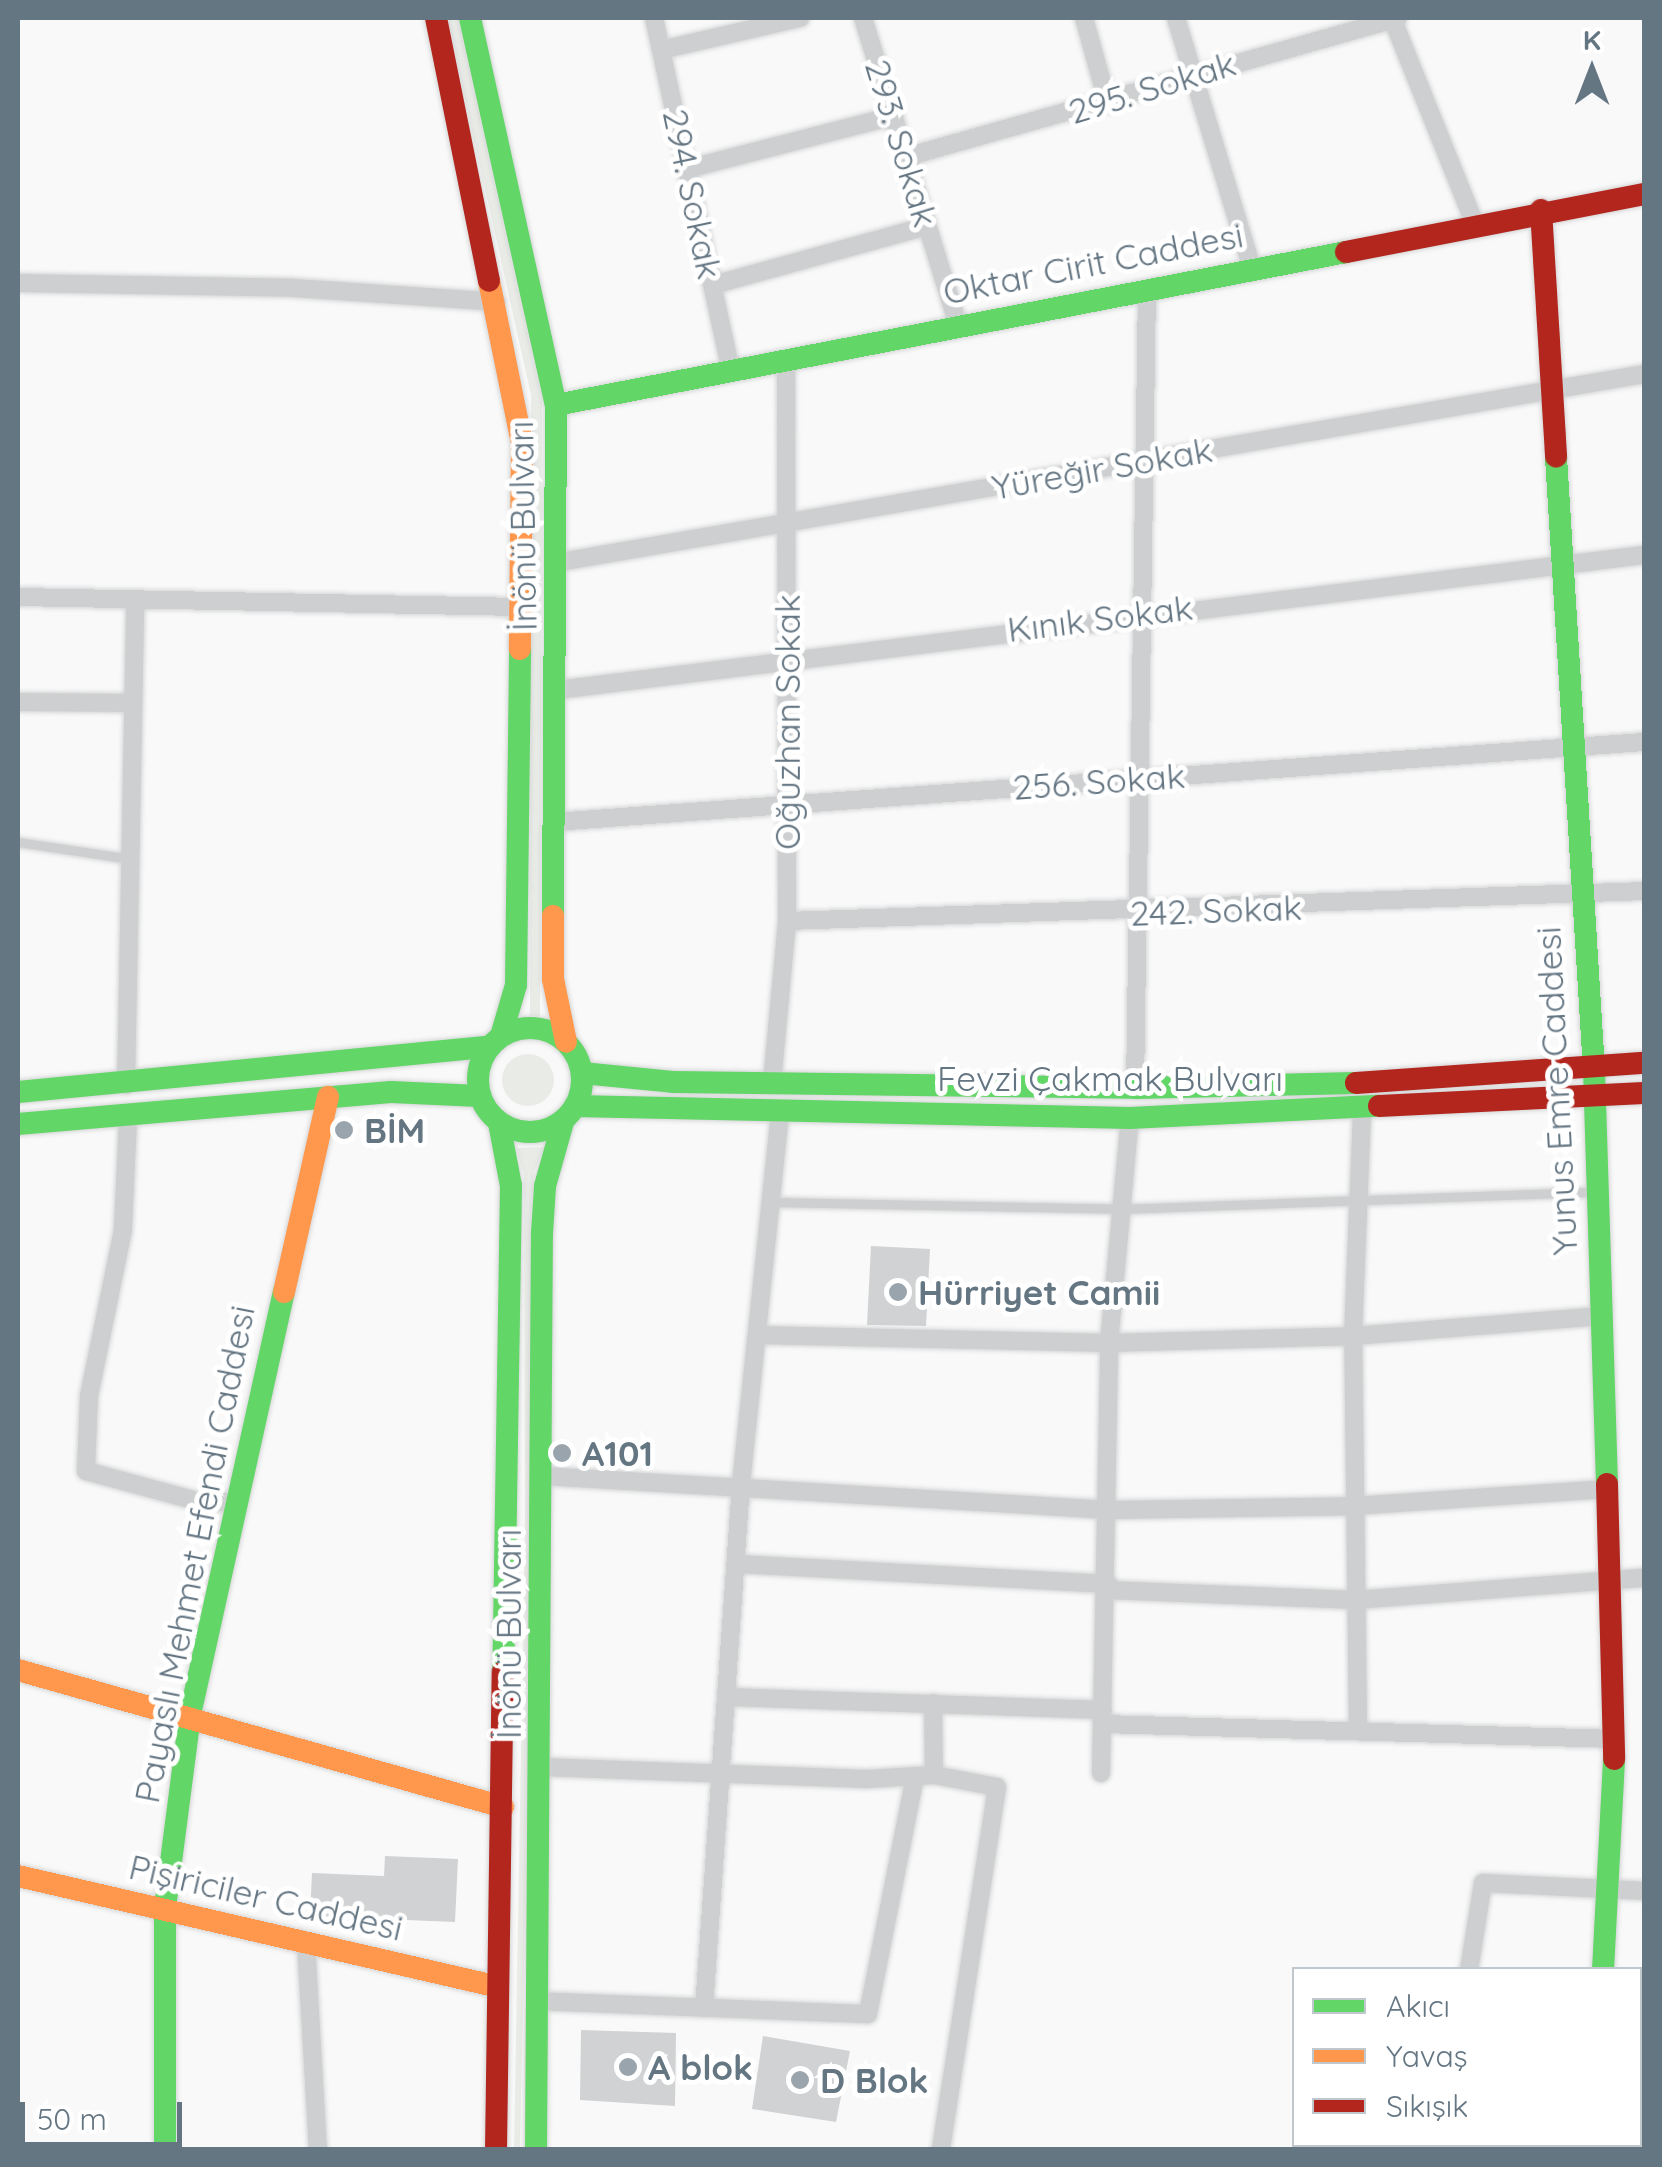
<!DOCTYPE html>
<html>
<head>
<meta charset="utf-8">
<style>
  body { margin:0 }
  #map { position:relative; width:1662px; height:2167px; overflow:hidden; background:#f9f9f9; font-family:Quicksand,sans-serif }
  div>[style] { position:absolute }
  .green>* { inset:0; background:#e8ebe6 }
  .round { border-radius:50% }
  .building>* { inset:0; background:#d0d2d3 }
  .roads { filter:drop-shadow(0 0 2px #d5d6d7) drop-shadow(0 0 2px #d5d6d7) }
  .lane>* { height:9px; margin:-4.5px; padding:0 4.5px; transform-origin:4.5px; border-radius:4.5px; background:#cecfd0 }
  .street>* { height:18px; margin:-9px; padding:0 9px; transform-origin:9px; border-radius:9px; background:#cecfd0 }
  .fast>* { height:22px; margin:-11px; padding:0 11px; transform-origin:11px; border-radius:11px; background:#63d668 }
  .fast>.ring { margin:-11px; padding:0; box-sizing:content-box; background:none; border:22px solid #63d668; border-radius:50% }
  .slow>* { height:22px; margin:-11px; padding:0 11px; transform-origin:11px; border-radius:11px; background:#ff974d }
  .jam>* { height:22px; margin:-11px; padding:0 11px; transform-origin:11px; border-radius:11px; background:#b3261e }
  .dots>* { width:28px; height:28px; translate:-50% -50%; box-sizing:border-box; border:5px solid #fff; border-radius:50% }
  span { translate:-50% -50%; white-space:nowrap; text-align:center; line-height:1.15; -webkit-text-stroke:10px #fff; paint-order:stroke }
  .street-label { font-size:35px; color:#657683 }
  .poi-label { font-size:35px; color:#657683; font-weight:700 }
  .left { translate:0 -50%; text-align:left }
  .frame { position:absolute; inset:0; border:20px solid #657683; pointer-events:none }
  .legend { position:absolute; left:1292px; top:1967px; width:350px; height:180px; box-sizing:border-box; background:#fff; border:2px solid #c1c8cd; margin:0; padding:12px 18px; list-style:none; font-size:30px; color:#657683 }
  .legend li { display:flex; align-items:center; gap:20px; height:50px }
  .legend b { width:50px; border:2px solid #c1c8cd }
  .north { position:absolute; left:1542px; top:20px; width:100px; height:100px; -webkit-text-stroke:8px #fff; paint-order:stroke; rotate:0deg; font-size:28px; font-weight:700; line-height:40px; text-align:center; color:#657683 }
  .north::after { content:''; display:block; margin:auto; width:35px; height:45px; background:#657683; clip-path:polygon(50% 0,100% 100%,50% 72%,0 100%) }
  .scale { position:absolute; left:20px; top:2102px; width:162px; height:45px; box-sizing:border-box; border:5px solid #657683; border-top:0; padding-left:12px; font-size:30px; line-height:35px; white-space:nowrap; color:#657683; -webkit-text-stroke:8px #fff; paint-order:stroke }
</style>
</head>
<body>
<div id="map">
  <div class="green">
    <div style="clip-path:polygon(447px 18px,458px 18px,542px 399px,540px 1016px,530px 1016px,531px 395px)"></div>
    <div class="round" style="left:502px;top:1054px;width:52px;height:52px"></div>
    <div style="clip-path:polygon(544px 1147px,534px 1172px,530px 1233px,529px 1725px,520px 2149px,514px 2150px,525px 1521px,524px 1175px,516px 1148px)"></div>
  </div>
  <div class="building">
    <div style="clip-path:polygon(871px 1246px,930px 1249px,926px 1326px,867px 1325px)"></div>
    <div style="clip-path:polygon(385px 1856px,458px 1859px,455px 1922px,310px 1916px,312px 1873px,384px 1876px)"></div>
    <div style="clip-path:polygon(581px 2030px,676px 2033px,675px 2106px,580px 2100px)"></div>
    <div style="clip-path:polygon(763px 2036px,850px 2051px,836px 2122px,752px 2109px)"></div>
  </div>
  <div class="roads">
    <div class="lane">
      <div style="left:18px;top:842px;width:113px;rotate:8.6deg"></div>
      <div style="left:771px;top:1202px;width:350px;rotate:1.1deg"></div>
      <div style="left:1121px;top:1209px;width:474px;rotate:-2.1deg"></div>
    </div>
    <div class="street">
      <div style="left:654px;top:18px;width:360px;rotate:77.7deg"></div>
      <div style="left:863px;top:18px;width:321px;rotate:72.8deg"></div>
      <div style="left:1084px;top:18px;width:89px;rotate:74.4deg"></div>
      <div style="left:1176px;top:18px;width:261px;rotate:73.1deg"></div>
      <div style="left:1392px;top:18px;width:220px;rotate:68.1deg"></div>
      <div style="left:661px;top:50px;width:143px;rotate:-13deg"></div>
      <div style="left:906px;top:157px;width:511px;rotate:-15.78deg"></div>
      <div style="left:687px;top:169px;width:214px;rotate:-14.4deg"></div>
      <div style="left:18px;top:283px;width:276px;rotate:1deg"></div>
      <div style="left:294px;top:288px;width:203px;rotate:3.9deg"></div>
      <div style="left:713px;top:285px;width:222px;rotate:-15.4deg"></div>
      <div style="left:560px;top:562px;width:1100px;rotate:-9.84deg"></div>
      <div style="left:18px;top:597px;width:502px;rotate:1.14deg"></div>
      <div style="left:557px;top:690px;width:1095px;rotate:-7.08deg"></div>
      <div style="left:18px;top:702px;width:115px;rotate:0.5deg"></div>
      <div style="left:554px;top:822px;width:1093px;rotate:-4.2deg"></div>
      <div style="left:787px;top:921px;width:858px;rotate:-2deg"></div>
      <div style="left:772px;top:1083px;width:163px;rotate:-84.7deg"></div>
      <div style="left:787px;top:921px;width:562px;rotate:-90.1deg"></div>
      <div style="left:126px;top:1085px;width:485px;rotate:-88.9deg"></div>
      <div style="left:1135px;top:1088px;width:798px;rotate:-89.14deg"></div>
      <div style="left:128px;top:1118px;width:112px;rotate:92.6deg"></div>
      <div style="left:123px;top:1230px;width:168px;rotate:101.6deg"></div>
      <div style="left:89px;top:1395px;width:76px;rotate:92.3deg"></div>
      <div style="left:86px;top:1471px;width:118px;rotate:15.2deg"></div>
      <div style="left:200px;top:1502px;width:38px"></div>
      <div style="left:758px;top:1335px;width:351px;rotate:1.3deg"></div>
      <div style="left:1109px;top:1343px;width:244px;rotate:-1.6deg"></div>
      <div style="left:1353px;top:1336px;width:250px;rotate:-4.6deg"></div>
      <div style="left:543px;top:1476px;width:568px;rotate:3.43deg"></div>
      <div style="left:1110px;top:1510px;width:243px;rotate:-0.9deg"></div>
      <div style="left:1353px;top:1506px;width:255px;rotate:-3.8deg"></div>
      <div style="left:737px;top:1564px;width:372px;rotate:3.1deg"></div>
      <div style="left:1107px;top:1590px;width:248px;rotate:2.3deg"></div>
      <div style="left:1355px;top:1600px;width:290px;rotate:-4.4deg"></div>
      <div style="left:729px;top:1697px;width:374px;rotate:2deg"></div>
      <div style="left:933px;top:1703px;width:72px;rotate:89.2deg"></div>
      <div style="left:1102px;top:1724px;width:513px;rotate:1.67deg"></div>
      <div style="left:1358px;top:1728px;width:392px;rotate:-90.7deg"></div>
      <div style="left:1353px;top:1336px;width:226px;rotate:-87.7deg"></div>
      <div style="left:542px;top:1767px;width:325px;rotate:2.1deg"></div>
      <div style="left:867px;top:1779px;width:67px;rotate:-3.4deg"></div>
      <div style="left:934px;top:1775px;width:64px;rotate:10.8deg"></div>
      <div style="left:997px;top:1787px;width:367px;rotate:98.8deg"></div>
      <div style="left:1101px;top:1773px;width:430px;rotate:-88.9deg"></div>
      <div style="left:1109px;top:1343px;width:226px;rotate:-84.7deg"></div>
      <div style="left:306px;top:1943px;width:207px;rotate:86.7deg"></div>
      <div style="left:1469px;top:1970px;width:88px;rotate:-80.9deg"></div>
      <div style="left:1483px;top:1883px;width:161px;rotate:2.8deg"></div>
      <div style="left:538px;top:2001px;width:330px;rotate:2.3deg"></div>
      <div style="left:868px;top:2014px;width:242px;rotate:-78.8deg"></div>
      <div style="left:704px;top:2008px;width:525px;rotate:-85.96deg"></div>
      <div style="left:741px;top:1484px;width:375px;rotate:-84deg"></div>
      <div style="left:1640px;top:2027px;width:4px;rotate:14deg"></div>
      <div style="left:1441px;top:2145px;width:40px;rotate:7.1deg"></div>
    </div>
    <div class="fast">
      <div style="left:470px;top:18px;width:396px;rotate:77.5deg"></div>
      <div style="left:556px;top:405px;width:511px;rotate:90.34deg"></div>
      <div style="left:556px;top:405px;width:805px;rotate:-10.96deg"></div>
      <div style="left:1556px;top:457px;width:614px;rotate:86.45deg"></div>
      <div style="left:1594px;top:1070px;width:414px;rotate:88.2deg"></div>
      <div class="ring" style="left:478px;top:1028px;width:82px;height:82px"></div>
      <div style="left:501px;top:1036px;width:53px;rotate:-73.6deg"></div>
      <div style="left:516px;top:985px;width:336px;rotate:-89.3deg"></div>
      <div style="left:582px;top:1073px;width:91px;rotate:5.6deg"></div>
      <div style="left:673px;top:1082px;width:462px;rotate:0.7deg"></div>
      <div style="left:1135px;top:1088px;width:221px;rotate:-1.3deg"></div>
      <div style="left:18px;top:1092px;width:472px;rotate:-5.5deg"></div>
      <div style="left:575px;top:1106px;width:555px;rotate:1.24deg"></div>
      <div style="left:1130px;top:1118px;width:249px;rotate:-2.8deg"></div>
      <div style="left:499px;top:1123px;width:64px;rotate:79.2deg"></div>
      <div style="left:511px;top:1186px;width:486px;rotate:90.9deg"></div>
      <div style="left:18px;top:1124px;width:374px;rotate:-4.9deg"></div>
      <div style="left:391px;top:1092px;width:88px;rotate:2.6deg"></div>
      <div style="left:1603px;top:1970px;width:211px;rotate:-87deg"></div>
      <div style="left:165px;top:2150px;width:242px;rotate:-90deg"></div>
      <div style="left:165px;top:1908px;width:195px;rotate:-82.6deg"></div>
      <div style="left:190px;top:1715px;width:433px;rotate:-77.5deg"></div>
      <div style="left:536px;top:2150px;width:917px;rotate:-89.63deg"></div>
      <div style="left:542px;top:1233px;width:47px;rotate:-86.3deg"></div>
      <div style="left:545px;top:1186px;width:66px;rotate:-74.3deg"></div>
    </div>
    <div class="slow">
      <div style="left:489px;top:281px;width:165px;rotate:78.5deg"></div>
      <div style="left:522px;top:443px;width:206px;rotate:90.6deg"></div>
      <div style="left:553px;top:916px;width:63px;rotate:90deg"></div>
      <div style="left:553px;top:979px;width:64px;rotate:78.3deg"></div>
      <div style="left:284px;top:1292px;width:200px;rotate:-77.3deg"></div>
      <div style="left:18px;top:1670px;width:504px;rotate:15.77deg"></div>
      <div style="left:18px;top:1876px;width:492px;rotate:13deg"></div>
    </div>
    <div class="jam">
      <div style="left:436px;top:18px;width:268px;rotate:78.6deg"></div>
      <div style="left:1541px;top:210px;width:247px;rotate:86.5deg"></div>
      <div style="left:1346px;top:252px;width:304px;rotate:-11deg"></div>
      <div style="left:1356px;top:1083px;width:289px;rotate:-4deg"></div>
      <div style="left:1379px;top:1106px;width:265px;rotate:-2.8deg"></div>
      <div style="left:1607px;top:1484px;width:275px;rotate:88.5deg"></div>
      <div style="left:496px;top:2150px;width:478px;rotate:-89.2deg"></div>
      <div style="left:1587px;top:2150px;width:6px;rotate:-81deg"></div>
    </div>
  </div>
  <div class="dots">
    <div style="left:344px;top:1130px;background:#99a4ac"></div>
    <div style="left:898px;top:1292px;background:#99a4ac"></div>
    <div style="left:562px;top:1453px;background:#99a4ac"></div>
    <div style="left:628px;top:2067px;background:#99a4ac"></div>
    <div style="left:800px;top:2080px;background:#99a4ac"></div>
  </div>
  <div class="street-label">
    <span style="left:1152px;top:87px;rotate:-17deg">295. Sokak</span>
    <span style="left:902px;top:143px;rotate:73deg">293. Sokak</span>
    <span style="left:693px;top:194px;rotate:78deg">294. Sokak</span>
    <span style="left:1093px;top:263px;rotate:-11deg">Oktar Cirit Caddesi</span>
    <span style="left:1102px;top:468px;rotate:-10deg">Yüreğir Sokak</span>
    <span style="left:522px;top:526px;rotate:-91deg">İnönü Bulvarı</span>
    <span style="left:1100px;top:618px;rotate:-7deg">Kınık Sokak</span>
    <span style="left:787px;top:722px;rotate:-90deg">Oğuzhan Sokak</span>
    <span style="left:1099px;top:781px;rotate:-4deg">256. Sokak</span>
    <span style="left:1216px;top:910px;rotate:-2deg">242. Sokak</span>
    <span style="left:1110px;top:1078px">Fevzi Çakmak Bulvarı</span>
    <span style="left:1556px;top:1091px;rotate:-93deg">Yunus Emre Caddesi</span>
    <span style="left:194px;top:1554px;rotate:-79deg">Payaslı Mehmet Efendi Caddesi</span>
    <span style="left:508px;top:1634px;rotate:-90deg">İnönü Bulvarı</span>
    <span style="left:266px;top:1897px;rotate:13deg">Pişiriciler Caddesi</span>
  </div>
  <div class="poi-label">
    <span class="left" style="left:364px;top:1130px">BİM</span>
    <span class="left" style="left:918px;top:1292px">Hürriyet Camii</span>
    <span class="left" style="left:582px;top:1453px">A101</span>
    <span class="left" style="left:648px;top:2067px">A blok</span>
    <span class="left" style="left:820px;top:2080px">D Blok</span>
  </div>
  <div class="frame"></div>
  <ul class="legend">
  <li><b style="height:12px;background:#63d668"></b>Akıcı</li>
  <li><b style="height:12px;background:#ff974d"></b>Yavaş</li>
  <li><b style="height:12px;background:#b3261e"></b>Sıkışık</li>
  </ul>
  <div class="north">K</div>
  <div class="scale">50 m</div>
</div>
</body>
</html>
